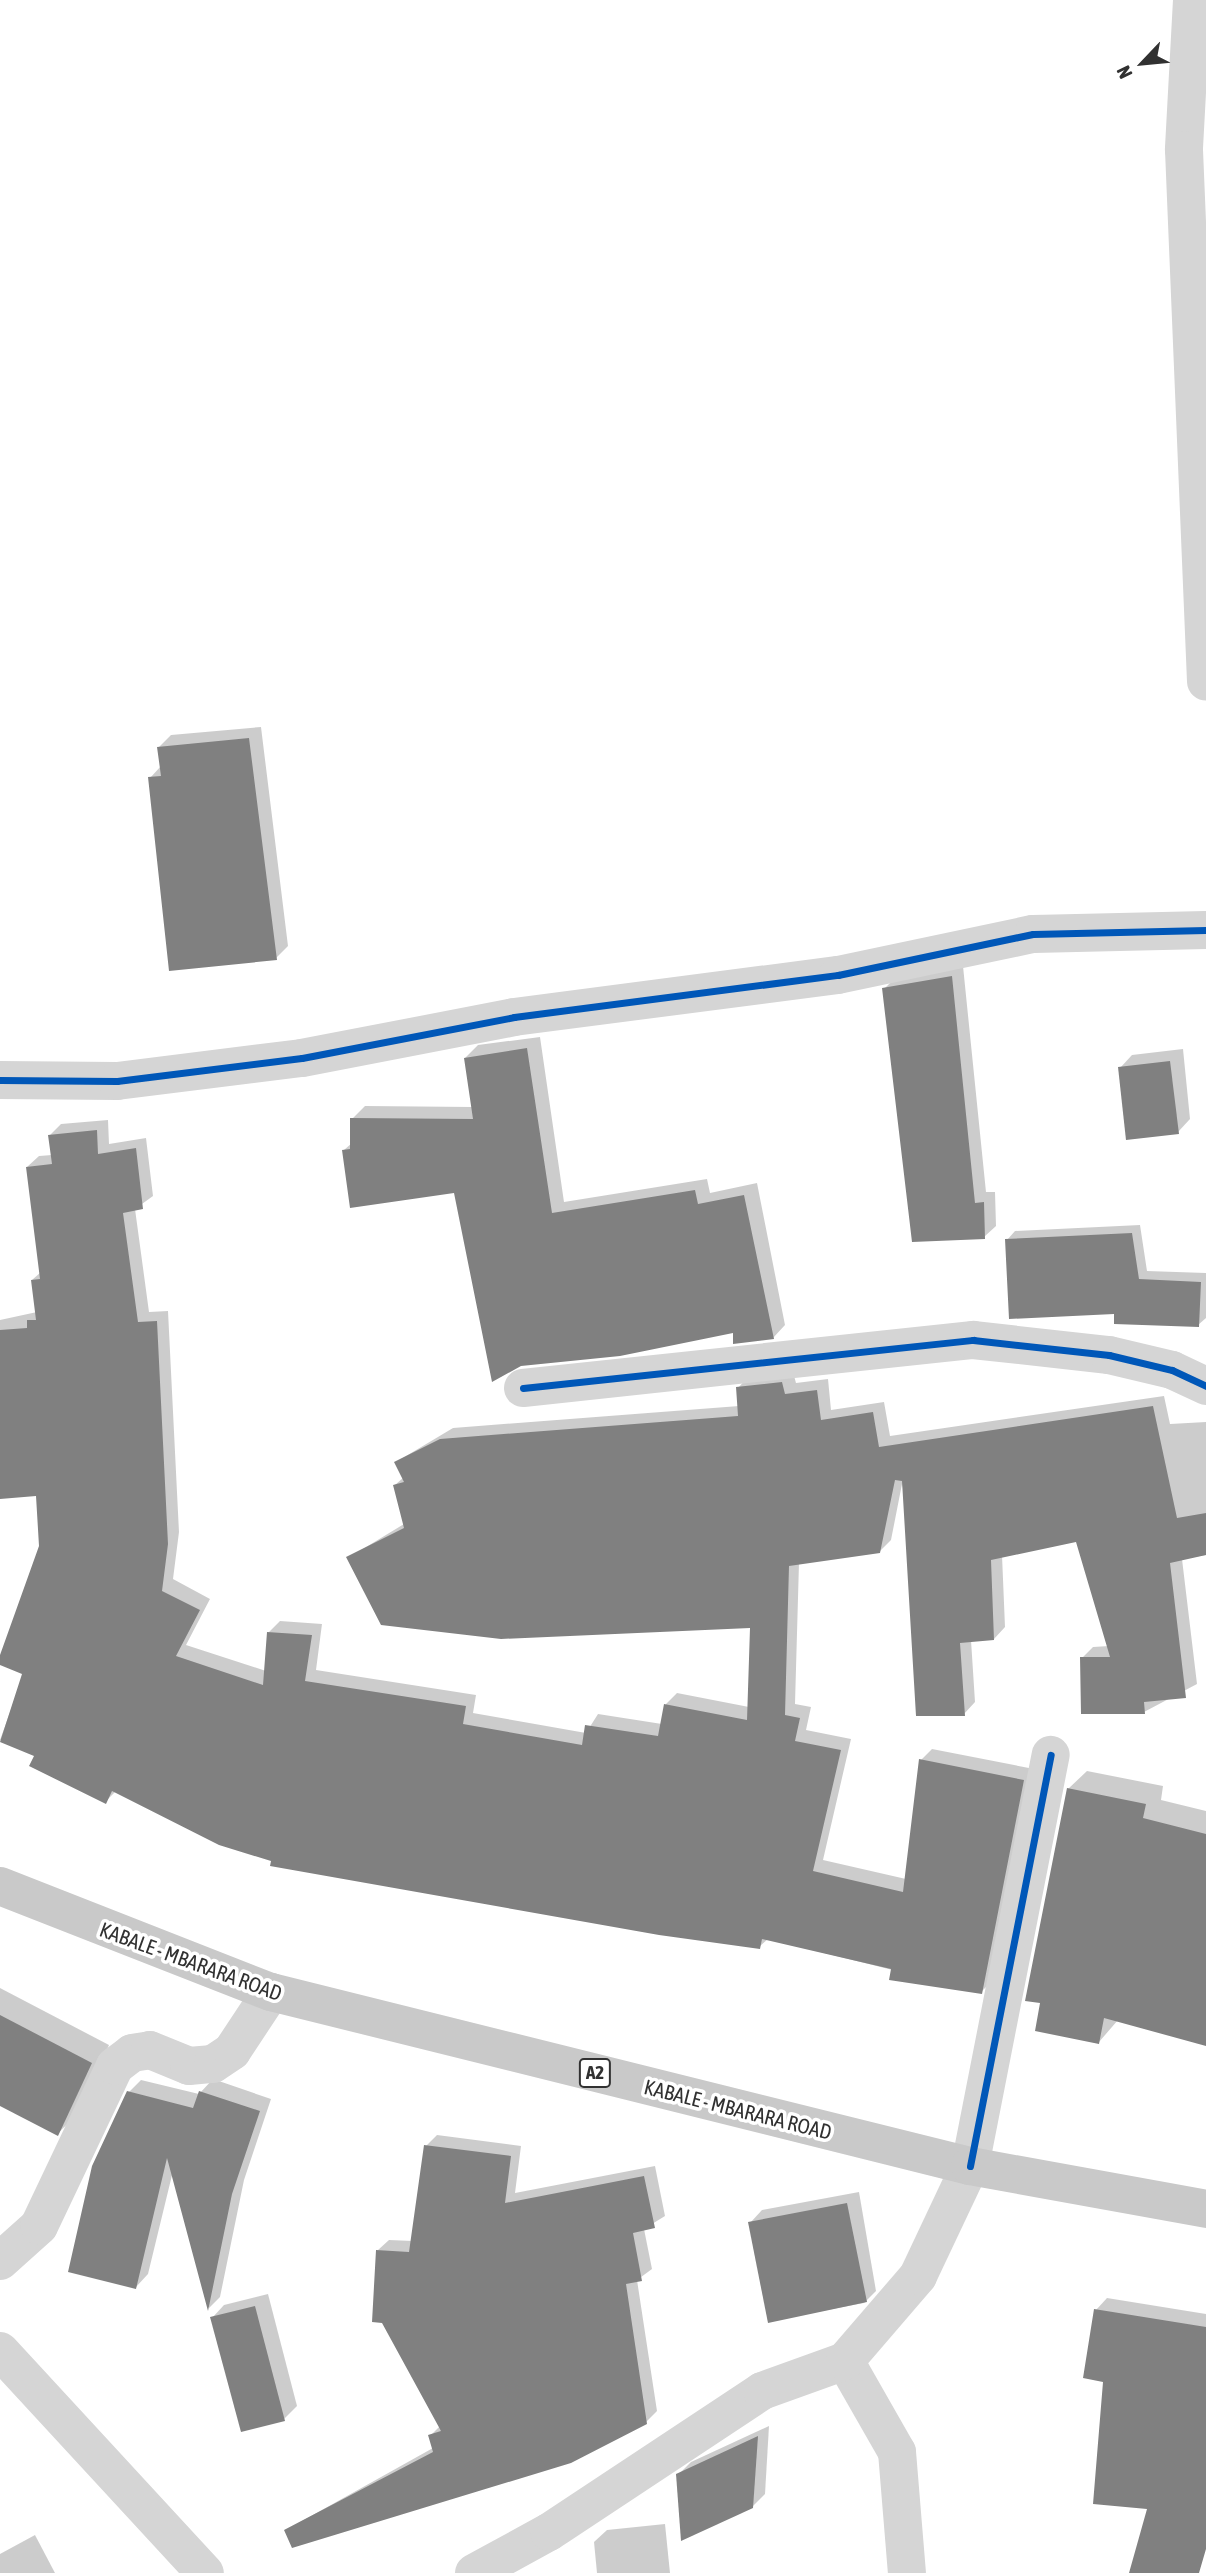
<!DOCTYPE html>
<html>
<head>
<meta charset="utf-8">
<style>
  body { margin:0 }
  #map { position:relative; width:1206px; height:2573px; overflow:hidden; background:#fff; font-family:"Asap Condensed",sans-serif }
  div>[style] { position:absolute }
  .shadow>* { inset:0; background:#0003 }
  .building>* { inset:0; background:#808080 }
  .street>* { height:38px; margin:-19px; padding:0 19px; transform-origin:19px; border-radius:19px; background:#d5d5d5 }
  .primary>* { height:38px; margin:-19px; padding:0 19px; transform-origin:19px; border-radius:19px; background:#c9c9c9 }
  .cycleway>* { height:7px; margin:-3.5px; padding:0 3.5px; transform-origin:3.5px; border-radius:3.5px; background:#0057b8 }
  span { translate:-50% -50%; white-space:nowrap; text-align:center; line-height:1.15; -webkit-text-stroke:7px #fff; paint-order:stroke }
  .shield-label span { padding:2px 5px; background:#fff; border:2px solid; border-radius:5px; -webkit-text-stroke-width:0 }
  .shield-label { font-size:19px; color:#313131; font-weight:700 }
  .street-label { font-size:21px; color:#313131 }
  .north { position:absolute; left:1108px; top:28px; width:70px; height:70px; -webkit-text-stroke:5px #fff; paint-order:stroke; rotate:244deg; font-size:19px; font-weight:700; line-height:28px; text-align:center; color:#313131 }
  .north::after { content:''; display:block; margin:auto; width:24px; height:32px; background:#313131; clip-path:polygon(50% 0,100% 100%,50% 72%,0 100%) }
</style>
</head>
<body>
<div id="map">
  <div class="shadow">
    <div style="clip-path:polygon(261px 727px,288px 946px,276px 958px,150px 778px,161px 766px,159px 747px,171px 735px)"></div>
    <div style="clip-path:polygon(963px 966px,986px 1192px,995px 1192px,996px 1226px,984px 1237px,884px 989px,896px 977px)"></div>
    <div style="clip-path:polygon(540px 1037px,564px 1202px,707px 1179px,710px 1193px,757px 1183px,785px 1325px,773px 1338px,734px 1331px,456px 1191px,344px 1150px,352px 1143px,352px 1119px,365px 1106px,473px 1107px,465px 1058px,478px 1045px)"></div>
    <div style="clip-path:polygon(1183px 1049px,1190px 1119px,1178px 1132px,1120px 1068px,1132px 1055px)"></div>
    <div style="clip-path:polygon(108px 1120px,109px 1144px,146px 1138px,153px 1196px,135px 1209px,149px 1312px,168px 1311px,179px 1532px,173px 1579px,210px 1599px,186px 1645px,266px 1671px,269px 1632px,280px 1621px,322px 1624px,316px 1670px,476px 1695px,473px 1713px,586px 1733px,598px 1714px,662px 1724px,666px 1704px,677px 1693px,749px 1707px,752px 1626px,348px 1558px,404px 1524px,395px 1485px,404px 1477px,396px 1462px,453px 1428px,739px 1406px,738px 1388px,749px 1376px,793px 1372px,796px 1383px,828px 1379px,831px 1410px,884px 1402px,890px 1436px,1164px 1396px,1170px 1424px,1206px 1422px,1206px 1555px,1182px 1559px,1197px 1684px,1144px 1712px,1082px 1658px,1093px 1647px,1109px 1646px,1077px 1539px,1002px 1555px,1005px 1627px,994px 1639px,971px 1640px,975px 1702px,964px 1714px,902px 1484px,891px 1540px,879px 1552px,799px 1563px,795px 1704px,811px 1707px,806px 1730px,851px 1739px,823px 1860px,906px 1879px,921px 1760px,932px 1749px,1034px 1769px,992px 1981px,981px 1992px,768px 1939px,759px 1947px,273px 1860px,116px 1791px,106px 1801px,36px 1755px,0 1740px,24px 1673px,0 1659px,40px 1546px,38px 1494px,0 1496px,0 1320px,37px 1312px,32px 1280px,41px 1272px,27px 1167px,39px 1156px,52px 1155px,50px 1135px,61px 1124px)"></div>
    <div style="clip-path:polygon(1140px 1225px,1147px 1271px,1206px 1273px,1206px 1318px,1198px 1325px,1116px 1312px,1007px 1240px,1015px 1231px)"></div>
    <div style="clip-path:polygon(1087px 1771px,1163px 1786px,1161px 1800px,1206px 1811px,1206px 2040px,1118px 2020px,1099px 2042px,1042px 2002px,1068px 1789px)"></div>
    <div style="clip-path:polygon(0 1988px,109px 2045px,76px 2116px,57px 2134px,0 2102px)"></div>
    <div style="clip-path:polygon(213px 2079px,271px 2099px,244px 2180px,220px 2297px,209px 2308px,173px 2171px,148px 2274px,136px 2287px,129px 2092px,141px 2080px,199px 2094px)"></div>
    <div style="clip-path:polygon(437px 2135px,521px 2146px,515px 2193px,655px 2166px,665px 2216px,644px 2229px,652px 2269px,637px 2280px,657px 2411px,646px 2422px,286px 2530px,433px 2448px,430px 2436px,440px 2426px,378px 2250px,389px 2240px,413px 2241px,426px 2146px)"></div>
    <div style="clip-path:polygon(859px 2192px,876px 2291px,864px 2303px,769px 2321px,750px 2223px,762px 2210px)"></div>
    <div style="clip-path:polygon(268px 2294px,297px 2406px,284px 2419px,212px 2318px,224px 2305px)"></div>
    <div style="clip-path:polygon(1107px 2298px,1206px 2314px,1206px 2534px,1149px 2508px,1105px 2380px,1096px 2310px)"></div>
    <div style="clip-path:polygon(769px 2426px,765px 2494px,752px 2507px,678px 2475px,691px 2462px)"></div>
    <div style="clip-path:polygon(665px 2524px,670px 2573px,597px 2573px,594px 2542px,607px 2530px)"></div>
    <div style="clip-path:polygon(35px 2535px,55px 2573px,0 2573px,0 2554px)"></div>
  </div>
  <div class="building">
    <div style="clip-path:polygon(249px 738px,277px 960px,169px 971px,148px 777px,161px 776px,157px 747px)"></div>
    <div style="clip-path:polygon(952px 976px,975px 1203px,984px 1202px,985px 1239px,912px 1242px,882px 988px)"></div>
    <div style="clip-path:polygon(527px 1048px,552px 1213px,695px 1190px,698px 1204px,744px 1195px,774px 1339px,733px 1344px,733px 1333px,620px 1356px,521px 1366px,492px 1382px,454px 1193px,350px 1208px,342px 1150px,350px 1149px,350px 1118px,473px 1119px,464px 1058px)"></div>
    <div style="clip-path:polygon(1170px 1061px,1179px 1134px,1126px 1140px,1118px 1067px)"></div>
    <div style="clip-path:polygon(97px 1130px,98px 1154px,136px 1148px,143px 1209px,123px 1213px,138px 1322px,157px 1321px,168px 1544px,162px 1591px,200px 1610px,176px 1656px,263px 1685px,267px 1632px,312px 1635px,305px 1681px,466px 1706px,463px 1724px,582px 1745px,585px 1725px,658px 1736px,664px 1704px,747px 1720px,750px 1628px,501px 1639px,381px 1625px,346px 1557px,404px 1528px,393px 1485px,404px 1482px,394px 1462px,440px 1439px,738px 1416px,736px 1387px,782px 1382px,785px 1394px,817px 1390px,821px 1420px,873px 1412px,879px 1447px,1153px 1406px,1177px 1518px,1206px 1513px,1206px 1555px,1170px 1563px,1186px 1698px,1144px 1702px,1145px 1714px,1081px 1714px,1080px 1657px,1110px 1657px,1076px 1542px,991px 1560px,994px 1640px,960px 1643px,965px 1716px,916px 1716px,902px 1481px,895px 1480px,880px 1553px,789px 1566px,785px 1715px,800px 1718px,795px 1741px,841px 1750px,813px 1871px,903px 1892px,919px 1759px,1024px 1780px,982px 1994px,889px 1980px,891px 1969px,762px 1939px,760px 1949px,659px 1935px,270px 1866px,271px 1861px,219px 1845px,112px 1791px,106px 1804px,29px 1766px,34px 1756px,0 1742px,22px 1674px,0 1665px,0 1655px,39px 1546px,36px 1496px,0 1499px,0 1330px,27px 1328px,27px 1320px,36px 1320px,31px 1280px,40px 1279px,26px 1167px,52px 1164px,48px 1135px)"></div>
    <div style="clip-path:polygon(1132px 1233px,1139px 1279px,1201px 1282px,1199px 1327px,1114px 1324px,1114px 1314px,1009px 1319px,1005px 1239px)"></div>
    <div style="clip-path:polygon(1067px 1788px,1146px 1804px,1143px 1818px,1206px 1834px,1206px 2046px,1104px 2018px,1099px 2044px,1035px 2031px,1040px 2003px,1025px 2001px)"></div>
    <div style="clip-path:polygon(0 2015px,92px 2063px,58px 2136px,0 2106px)"></div>
    <div style="clip-path:polygon(127px 2091px,193px 2108px,199px 2091px,260px 2111px,232px 2194px,208px 2311px,167px 2158px,136px 2289px,68px 2272px,92px 2166px)"></div>
    <div style="clip-path:polygon(424px 2145px,511px 2156px,505px 2203px,644px 2176px,655px 2228px,633px 2233px,642px 2281px,626px 2284px,647px 2424px,571px 2463px,292px 2548px,284px 2530px,433px 2452px,428px 2435px,441px 2431px,382px 2323px,372px 2322px,376px 2250px,409px 2252px)"></div>
    <div style="clip-path:polygon(847px 2203px,867px 2302px,768px 2323px,748px 2222px)"></div>
    <div style="clip-path:polygon(255px 2306px,285px 2421px,241px 2432px,210px 2317px)"></div>
    <div style="clip-path:polygon(1094px 2309px,1206px 2327px,1206px 2549px,1199px 2573px,1129px 2573px,1147px 2509px,1093px 2504px,1103px 2382px,1083px 2378px)"></div>
    <div style="clip-path:polygon(758px 2436px,753px 2508px,681px 2541px,676px 2474px)"></div>
  </div>
  <div class="street">
    <div style="left:1192px;top:0;width:150px;rotate:93.1deg"></div>
    <div style="left:1184px;top:150px;width:532px;rotate:87.63deg"></div>
    <div style="left:0;top:1080px;width:117px;rotate:0.5deg"></div>
    <div style="left:117px;top:1081px;width:186px;rotate:-7.1deg"></div>
    <div style="left:302px;top:1058px;width:216px;rotate:-10.9deg"></div>
    <div style="left:514px;top:1017px;width:327px;rotate:-7.4deg"></div>
    <div style="left:838px;top:975px;width:199px;rotate:-11.9deg"></div>
    <div style="left:1033px;top:934px;width:173px;rotate:-1.3deg"></div>
    <div style="left:523px;top:1388px;width:453px;rotate:-6.1deg"></div>
    <div style="left:973px;top:1340px;width:137px;rotate:6.3deg"></div>
    <div style="left:1109px;top:1355px;width:65px;rotate:13.4deg"></div>
    <div style="left:1172px;top:1370px;width:38px;rotate:25deg"></div>
    <div style="left:0;top:2261px;width:52px;rotate:-41.9deg"></div>
    <div style="left:39px;top:2226px;width:177px;rotate:-64.6deg"></div>
    <div style="left:115px;top:2066px;width:21px;rotate:-37deg"></div>
    <div style="left:132px;top:2053px;width:18px;rotate:-9deg"></div>
    <div style="left:150px;top:2050px;width:42px;rotate:22.3deg"></div>
    <div style="left:189px;top:2066px;width:24px;rotate:-5deg"></div>
    <div style="left:213px;top:2064px;width:23px;rotate:-34deg"></div>
    <div style="left:232px;top:2051px;width:71px;rotate:-56.5deg"></div>
    <div style="left:0;top:2351px;width:302px;rotate:47.3deg"></div>
    <div style="left:845px;top:2361px;width:105px;rotate:60.3deg"></div>
    <div style="left:897px;top:2452px;width:121px;rotate:85.3deg"></div>
    <div style="left:474px;top:2573px;width:85px;rotate:-28.7deg"></div>
    <div style="left:549px;top:2532px;width:255px;rotate:-33.5deg"></div>
    <div style="left:762px;top:2391px;width:88px;rotate:-19.9deg"></div>
    <div style="left:845px;top:2361px;width:112px;rotate:-49.3deg"></div>
    <div style="left:918px;top:2276px;width:122px;rotate:-64.7deg"></div>
    <div style="left:970px;top:2166px;width:419px;rotate:-78.9deg"></div>
  </div>
  <div class="primary">
    <div style="left:0;top:1886px;width:291px;rotate:21.4deg"></div>
    <div style="left:271px;top:1992px;width:720px;rotate:13.98deg"></div>
    <div style="left:970px;top:2166px;width:240px;rotate:10.3deg"></div>
  </div>
  <div class="cycleway">
    <div style="left:0;top:1080px;width:117px;rotate:0.5deg"></div>
    <div style="left:117px;top:1081px;width:186px;rotate:-7.1deg"></div>
    <div style="left:302px;top:1058px;width:216px;rotate:-10.9deg"></div>
    <div style="left:514px;top:1017px;width:327px;rotate:-7.4deg"></div>
    <div style="left:838px;top:975px;width:199px;rotate:-11.9deg"></div>
    <div style="left:1033px;top:934px;width:173px;rotate:-1.3deg"></div>
    <div style="left:523px;top:1388px;width:453px;rotate:-6.1deg"></div>
    <div style="left:973px;top:1340px;width:137px;rotate:6.3deg"></div>
    <div style="left:1109px;top:1355px;width:65px;rotate:13.4deg"></div>
    <div style="left:1172px;top:1370px;width:38px;rotate:25deg"></div>
    <div style="left:970px;top:2166px;width:419px;rotate:-78.9deg"></div>
  </div>
  <div class="shield-label">
    <span style="left:595px;top:2073px">A2</span>
  </div>
  <div class="street-label">
    <span style="left:191px;top:1961px;rotate:20deg">KABALE - MBARARA ROAD</span>
    <span style="left:738px;top:2109px;rotate:14deg">KABALE - MBARARA ROAD</span>
  </div>
  <div class="north">N</div>
</div>
</body>
</html>
